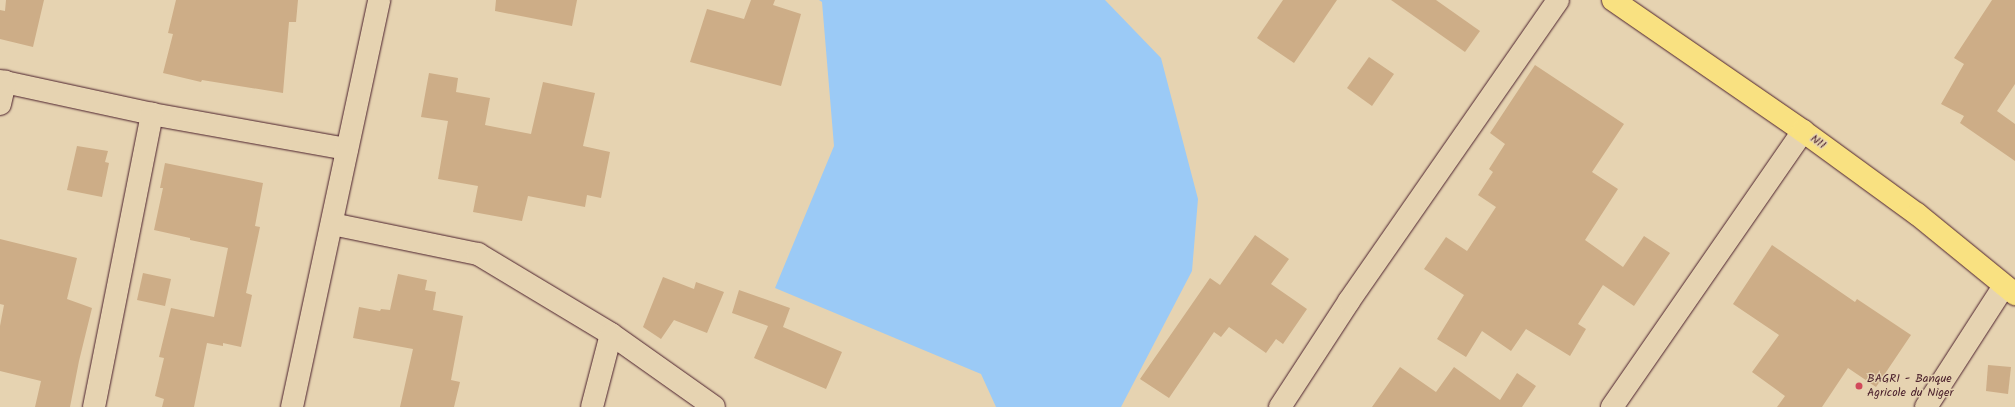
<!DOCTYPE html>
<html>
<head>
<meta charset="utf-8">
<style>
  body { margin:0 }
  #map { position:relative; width:2015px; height:407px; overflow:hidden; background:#e6d3b1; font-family:Kalam,sans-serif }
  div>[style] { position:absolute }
  .water>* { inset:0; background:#9bcaf6 }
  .building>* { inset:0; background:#cdad87 }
  .roads { filter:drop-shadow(0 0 1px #4a1f2b) drop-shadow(0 0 1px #4a1f2b) }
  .street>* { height:22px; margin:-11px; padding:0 11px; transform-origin:11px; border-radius:11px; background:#e6d3b1 }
  .secondary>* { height:22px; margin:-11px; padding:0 11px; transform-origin:11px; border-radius:11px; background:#e6d3b1 }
  .primary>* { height:22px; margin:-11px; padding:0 11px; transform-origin:11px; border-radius:11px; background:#f9e181 }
  .dots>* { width:11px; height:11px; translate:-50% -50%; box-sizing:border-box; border:2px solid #e6d3b1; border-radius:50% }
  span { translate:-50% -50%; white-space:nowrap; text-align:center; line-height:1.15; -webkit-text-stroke:3px #e6d3b1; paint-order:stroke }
  .street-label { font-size:12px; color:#4a1f2b }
  .poi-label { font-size:12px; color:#4a1f2b }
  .left { translate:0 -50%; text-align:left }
</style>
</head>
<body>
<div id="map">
  <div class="water">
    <div style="clip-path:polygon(819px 0,1105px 0,1161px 58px,1198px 199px,1192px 271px,1121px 407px,996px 407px,981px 374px,775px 288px,834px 146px,822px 2px)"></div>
  </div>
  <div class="building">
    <div style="clip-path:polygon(6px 0,44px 0,33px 47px,0 39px,0 10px,5px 11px)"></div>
    <div style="clip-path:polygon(176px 0,298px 0,296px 22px,289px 22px,283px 93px,202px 80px,201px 82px,163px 73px,173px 34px,168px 33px)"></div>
    <div style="clip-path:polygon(496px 0,577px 0,572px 26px,495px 11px)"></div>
    <div style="clip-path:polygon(751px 0,775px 0,773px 5px,801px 14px,781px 86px,690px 62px,707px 9px,744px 19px)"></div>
    <div style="clip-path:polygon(1283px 0,1337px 0,1294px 63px,1257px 38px)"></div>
    <div style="clip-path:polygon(1391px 0,1436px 0,1480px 31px,1465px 52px)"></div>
    <div style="clip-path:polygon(1992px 0,2015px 0,2015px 84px,1997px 111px,2015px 124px,2015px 161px,1960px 123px,1964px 116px,1941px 104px,1964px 64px,1954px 58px)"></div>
    <div style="clip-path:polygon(1369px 57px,1394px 74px,1372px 106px,1347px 88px)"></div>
    <div style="clip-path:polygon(1535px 65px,1624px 124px,1592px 172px,1618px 189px,1585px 240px,1623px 267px,1644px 236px,1670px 253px,1634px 306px,1603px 285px,1578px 324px,1586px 329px,1570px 356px,1526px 329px,1511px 351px,1482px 331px,1466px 357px,1437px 339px,1464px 295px,1424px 269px,1446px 237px,1467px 251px,1496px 207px,1478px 195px,1493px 172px,1489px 169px,1505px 144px,1490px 133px)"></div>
    <div style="clip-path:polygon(429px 73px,458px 78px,456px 92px,490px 98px,485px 125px,531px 134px,543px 82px,595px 93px,583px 146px,610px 152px,601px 198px,587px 195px,585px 207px,528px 196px,522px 221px,473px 212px,478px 186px,438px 179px,448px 121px,421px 117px)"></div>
    <div style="clip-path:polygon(77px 146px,108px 151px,105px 162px,109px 163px,102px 197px,67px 190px)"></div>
    <div style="clip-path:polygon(165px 163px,263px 183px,255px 226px,260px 227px,246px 293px,252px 295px,241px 347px,223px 343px,223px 346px,207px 343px,194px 407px,162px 407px,164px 399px,155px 396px,164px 358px,159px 357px,171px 308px,214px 317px,228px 248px,190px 240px,190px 238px,154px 230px,163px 188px,160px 188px)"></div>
    <div style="clip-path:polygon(1255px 235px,1289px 259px,1271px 284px,1307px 309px,1283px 344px,1276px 339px,1266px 353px,1229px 327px,1221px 337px,1214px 332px,1169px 398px,1140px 379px,1210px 278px,1220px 285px)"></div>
    <div style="clip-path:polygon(0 239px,77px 258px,67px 299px,92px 308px,79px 361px,70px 407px,35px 407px,41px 381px,0 371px,0 326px,4px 305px,0 304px)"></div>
    <div style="clip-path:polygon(1772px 245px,1855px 302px,1857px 299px,1911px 335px,1876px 387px,1848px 368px,1822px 407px,1777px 407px,1785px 396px,1752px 372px,1779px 335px,1733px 304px)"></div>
    <div style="clip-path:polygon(143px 273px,171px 279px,165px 306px,137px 300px)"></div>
    <div style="clip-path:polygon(398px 274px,427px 280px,425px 290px,436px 292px,433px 310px,463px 316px,451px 380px,460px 382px,454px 407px,400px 407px,413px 349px,353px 338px,359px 307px,380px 311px,381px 309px,390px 310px)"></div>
    <div style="clip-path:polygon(663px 277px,694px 289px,696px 282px,724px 292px,707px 333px,674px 320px,661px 339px,643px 327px)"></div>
    <div style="clip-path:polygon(739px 290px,790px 308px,783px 327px,842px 352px,826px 389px,754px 358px,768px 326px,732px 313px)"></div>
    <div style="clip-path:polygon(1988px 365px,2011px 367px,2008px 394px,1986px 391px)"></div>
    <div style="clip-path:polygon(1400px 367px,1436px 392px,1454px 367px,1500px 400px,1517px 373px,1536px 386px,1522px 407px,1372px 407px)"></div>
  </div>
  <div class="roads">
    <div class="street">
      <div style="left:0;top:81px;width:156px;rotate:12.2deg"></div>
      <div style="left:152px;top:114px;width:198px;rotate:10.2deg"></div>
      <div style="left:0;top:104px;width:23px;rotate:-77deg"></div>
      <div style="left:332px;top:224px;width:149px;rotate:11.6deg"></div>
      <div style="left:478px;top:254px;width:155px;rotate:31deg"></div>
      <div style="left:611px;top:334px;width:126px;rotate:35.3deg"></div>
      <div style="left:94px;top:407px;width:299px;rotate:-78.8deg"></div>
      <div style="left:592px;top:407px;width:75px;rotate:-75.4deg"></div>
      <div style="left:1280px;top:407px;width:126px;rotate:-56.9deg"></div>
      <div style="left:1349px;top:301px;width:366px;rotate:-55.2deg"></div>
      <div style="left:1612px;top:407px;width:336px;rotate:-55.3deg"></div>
      <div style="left:1926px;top:407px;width:144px;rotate:-57.2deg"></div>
    </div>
    <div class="secondary">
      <div style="left:292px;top:407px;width:416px;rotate:-77.9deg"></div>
    </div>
    <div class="primary">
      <div style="left:1613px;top:0;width:231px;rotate:34.6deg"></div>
      <div style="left:1803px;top:131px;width:141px;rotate:36.1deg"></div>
      <div style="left:1917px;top:214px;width:127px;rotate:39.2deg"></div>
    </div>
  </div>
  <div class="dots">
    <div style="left:1859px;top:386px;background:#d1495b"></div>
  </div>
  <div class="street-label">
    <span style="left:1818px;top:142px;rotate:36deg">N11</span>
  </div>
  <div class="poi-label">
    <span class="left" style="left:1867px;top:386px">BAGRI - Banque<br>Agricole du Niger</span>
  </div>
</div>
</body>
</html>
